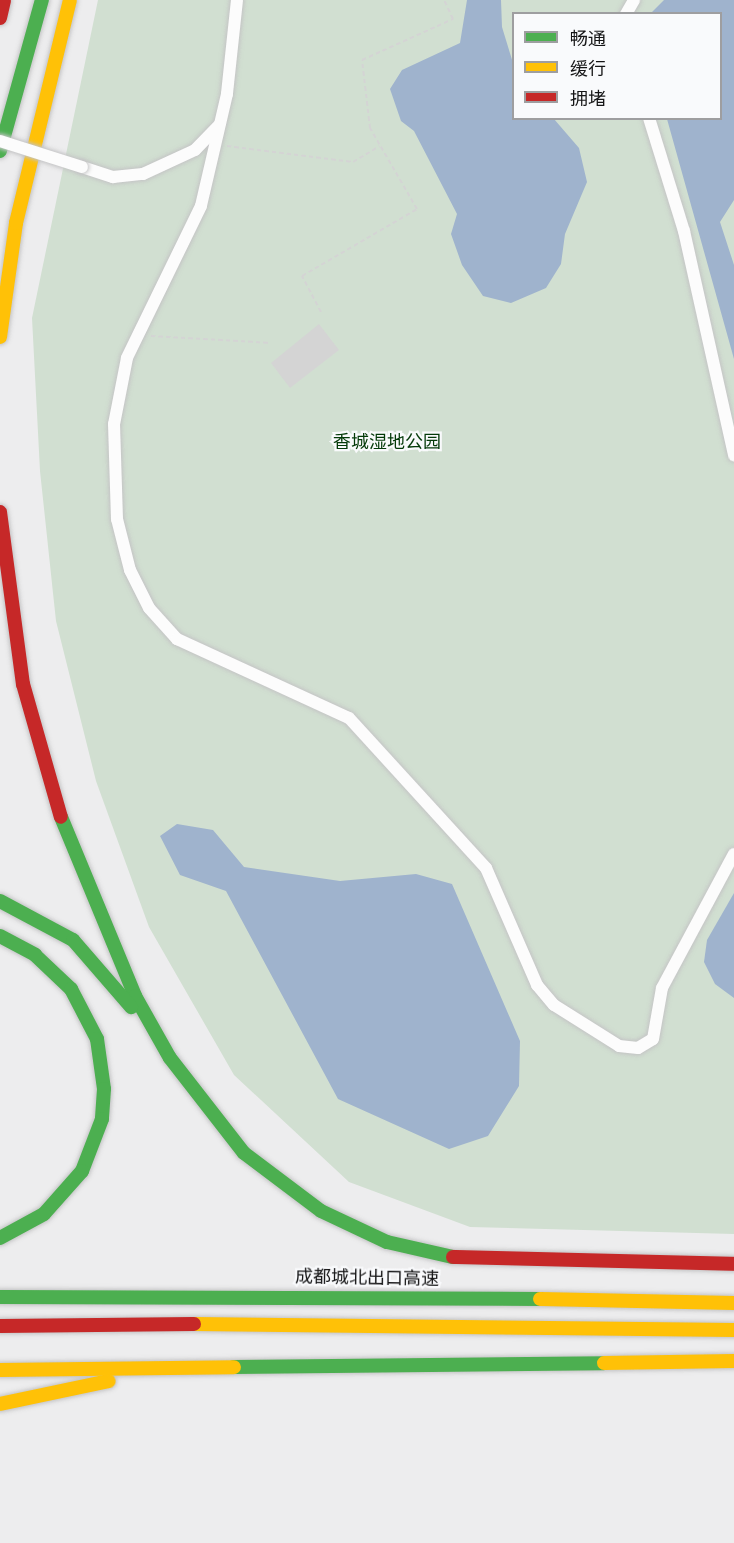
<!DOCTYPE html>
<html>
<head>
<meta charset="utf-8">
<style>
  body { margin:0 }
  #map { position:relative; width:734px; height:1543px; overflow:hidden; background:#ededee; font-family:"DejaVu Sans","Noto Sans SC",sans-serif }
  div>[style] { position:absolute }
  .green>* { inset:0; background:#d1dfd1 }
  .water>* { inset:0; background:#9fb3cd }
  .building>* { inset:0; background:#d4d4d4 }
  .path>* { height:2px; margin-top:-1px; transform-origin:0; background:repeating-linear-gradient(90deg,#d4d4d4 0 4.5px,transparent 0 7.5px) }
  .roads { filter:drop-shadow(0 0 2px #c4c4c5) drop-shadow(0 0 2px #c4c4c5) }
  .street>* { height:12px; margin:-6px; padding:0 6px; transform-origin:6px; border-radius:6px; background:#fcfcfc }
  .fast>* { height:14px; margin:-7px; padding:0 7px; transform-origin:7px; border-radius:7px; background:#4caf50 }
  .slow>* { height:14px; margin:-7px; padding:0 7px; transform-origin:7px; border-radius:7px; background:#ffc107 }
  .jam>* { height:14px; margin:-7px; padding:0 7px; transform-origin:7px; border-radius:7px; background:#c62828 }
  .bridges { filter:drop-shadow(0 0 2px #c4c4c5) drop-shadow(0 0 2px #c4c4c5) }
  .street-bridge>* { height:12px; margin:-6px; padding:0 6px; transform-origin:6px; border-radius:6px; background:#fcfcfc }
  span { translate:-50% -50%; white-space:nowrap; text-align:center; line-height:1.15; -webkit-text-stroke:4.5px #f9fafc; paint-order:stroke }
  .park-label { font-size:18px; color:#043a09 }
  .street-label { font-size:18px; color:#151516 }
  .legend { position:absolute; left:512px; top:12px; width:210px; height:108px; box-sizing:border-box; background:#f9fafc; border:2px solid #9e9ea0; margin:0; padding:8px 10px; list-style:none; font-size:18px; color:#151516 }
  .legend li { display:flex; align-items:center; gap:12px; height:30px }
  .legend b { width:30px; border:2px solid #9e9ea0 }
</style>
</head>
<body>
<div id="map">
  <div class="green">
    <div style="clip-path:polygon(evenodd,98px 0,734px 0,734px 1234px,470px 1227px,349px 1182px,234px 1075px,149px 927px,96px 781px,56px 621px,40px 471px,32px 318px,98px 0,514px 14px,720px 14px,720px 118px,514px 118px,514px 14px)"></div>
  </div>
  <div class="water">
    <div style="clip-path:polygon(467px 0,501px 0,502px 27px,513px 63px,514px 118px,554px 119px,579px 148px,587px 182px,565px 234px,561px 264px,546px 288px,511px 303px,483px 296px,462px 265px,451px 234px,457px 214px,414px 131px,401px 121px,390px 89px,402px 70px,460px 43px)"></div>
    <div style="clip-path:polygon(664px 0,734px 0,734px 200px,720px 222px,734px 265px,734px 359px,667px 119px,720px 118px,720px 14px,651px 13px)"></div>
    <div style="clip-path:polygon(177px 824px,213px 830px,244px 867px,340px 881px,416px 874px,452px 884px,520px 1041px,519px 1086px,488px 1136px,449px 1149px,338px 1099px,226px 891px,180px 875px,160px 836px)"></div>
    <div style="clip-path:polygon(734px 893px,734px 998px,715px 984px,704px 962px,707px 940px)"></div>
  </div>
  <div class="building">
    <div style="clip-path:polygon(319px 324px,339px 350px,290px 388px,271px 363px)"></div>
  </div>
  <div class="path">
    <div style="left:227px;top:146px;width:127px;rotate:7.2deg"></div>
    <div style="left:353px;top:162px;width:31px;rotate:-31deg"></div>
    <div style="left:321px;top:312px;width:41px;rotate:-117.8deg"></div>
    <div style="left:302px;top:276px;width:133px;rotate:-30.2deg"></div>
    <div style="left:417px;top:209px;width:94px;rotate:-120.1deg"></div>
    <div style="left:370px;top:128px;width:68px;rotate:-96.7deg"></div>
    <div style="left:362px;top:60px;width:100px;rotate:-24.3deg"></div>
    <div style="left:453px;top:19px;width:21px;rotate:-115deg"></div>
    <div style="left:151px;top:336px;width:120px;rotate:3.3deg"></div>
  </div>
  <div class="roads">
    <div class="street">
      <div style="left:237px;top:0;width:95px;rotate:96.1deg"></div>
      <div style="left:227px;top:94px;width:115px;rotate:103.1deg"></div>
      <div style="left:201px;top:206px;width:169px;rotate:116deg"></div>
      <div style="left:127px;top:358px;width:67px;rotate:101.1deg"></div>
      <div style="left:114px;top:424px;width:95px;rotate:88.2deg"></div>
      <div style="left:117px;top:519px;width:53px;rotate:75.7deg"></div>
      <div style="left:130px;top:570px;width:42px;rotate:63.4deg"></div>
      <div style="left:149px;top:608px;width:42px;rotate:47.9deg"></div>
      <div style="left:177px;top:639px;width:189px;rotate:24.7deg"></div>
      <div style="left:349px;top:718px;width:203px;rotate:47.6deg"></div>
      <div style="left:486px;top:868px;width:128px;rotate:66.4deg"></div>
      <div style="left:537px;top:985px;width:26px;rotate:50deg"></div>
      <div style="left:554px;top:1005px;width:77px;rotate:32.2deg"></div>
      <div style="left:619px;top:1046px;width:19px;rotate:6deg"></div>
      <div style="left:638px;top:1048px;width:17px;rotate:-31deg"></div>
      <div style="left:653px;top:1039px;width:52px;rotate:-80deg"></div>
      <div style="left:662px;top:988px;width:152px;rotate:-61.8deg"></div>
      <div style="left:626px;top:14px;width:16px;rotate:-60deg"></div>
      <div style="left:649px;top:118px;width:118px;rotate:72.8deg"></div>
      <div style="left:684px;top:231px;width:230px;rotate:77.4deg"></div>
      <div style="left:82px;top:167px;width:33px;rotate:18deg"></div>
      <div style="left:113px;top:177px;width:30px;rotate:-6deg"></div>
      <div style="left:143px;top:174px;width:57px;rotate:-24.8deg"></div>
      <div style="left:195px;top:150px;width:35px;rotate:-46deg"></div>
    </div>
    <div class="fast">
      <div style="left:0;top:151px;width:157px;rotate:-74.5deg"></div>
      <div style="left:61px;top:817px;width:194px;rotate:67.5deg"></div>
      <div style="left:135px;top:996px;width:71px;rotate:60.6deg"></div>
      <div style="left:170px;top:1058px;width:120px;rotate:52.1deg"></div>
      <div style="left:244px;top:1153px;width:96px;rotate:37deg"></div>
      <div style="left:321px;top:1211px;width:73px;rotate:25.2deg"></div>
      <div style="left:387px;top:1242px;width:68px;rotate:12.8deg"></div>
      <div style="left:0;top:901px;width:83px;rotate:28.1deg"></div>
      <div style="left:73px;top:940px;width:89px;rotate:49.1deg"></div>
      <div style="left:0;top:936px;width:40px;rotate:28deg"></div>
      <div style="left:35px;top:955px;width:50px;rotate:43.4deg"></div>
      <div style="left:71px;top:989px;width:56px;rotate:62.5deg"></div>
      <div style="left:97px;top:1039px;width:50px;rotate:82deg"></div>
      <div style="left:104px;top:1089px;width:30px;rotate:94deg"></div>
      <div style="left:102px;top:1119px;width:56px;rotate:111deg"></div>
      <div style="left:82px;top:1171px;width:57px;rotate:131.5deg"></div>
      <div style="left:44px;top:1214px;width:50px;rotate:151.4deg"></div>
      <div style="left:0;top:1297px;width:540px;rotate:0.21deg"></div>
      <div style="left:234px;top:1367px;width:370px;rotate:-0.6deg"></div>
    </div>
    <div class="slow">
      <div style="left:0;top:337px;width:115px;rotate:-82deg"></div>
      <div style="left:16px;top:223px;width:229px;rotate:-76.4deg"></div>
      <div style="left:540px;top:1299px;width:194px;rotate:1.2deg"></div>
      <div style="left:194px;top:1324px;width:540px;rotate:0.64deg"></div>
      <div style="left:604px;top:1363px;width:130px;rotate:-0.9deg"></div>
      <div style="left:0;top:1370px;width:234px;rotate:-0.7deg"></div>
      <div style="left:0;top:1404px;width:111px;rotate:-11.9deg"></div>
    </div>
    <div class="jam">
      <div style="left:0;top:18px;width:18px;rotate:-77deg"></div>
      <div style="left:0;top:512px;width:174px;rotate:82.4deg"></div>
      <div style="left:23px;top:684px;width:138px;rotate:74.1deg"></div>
      <div style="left:453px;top:1257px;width:281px;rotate:1.4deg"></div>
      <div style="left:0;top:1326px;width:194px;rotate:-0.6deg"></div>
    </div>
  </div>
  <div class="bridges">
    <div class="street-bridge">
      <div style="left:0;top:141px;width:86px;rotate:17.6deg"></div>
    </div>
  </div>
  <div class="park-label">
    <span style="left:387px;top:442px">香城湿地公园</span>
  </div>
  <div class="street-label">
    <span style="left:367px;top:1278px;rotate:1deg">成都城北出口高速</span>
  </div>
  <ul class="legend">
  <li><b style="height:8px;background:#4caf50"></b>畅通</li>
  <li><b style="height:8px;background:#ffc107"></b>缓行</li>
  <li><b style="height:8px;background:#c62828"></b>拥堵</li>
  </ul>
</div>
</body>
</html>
